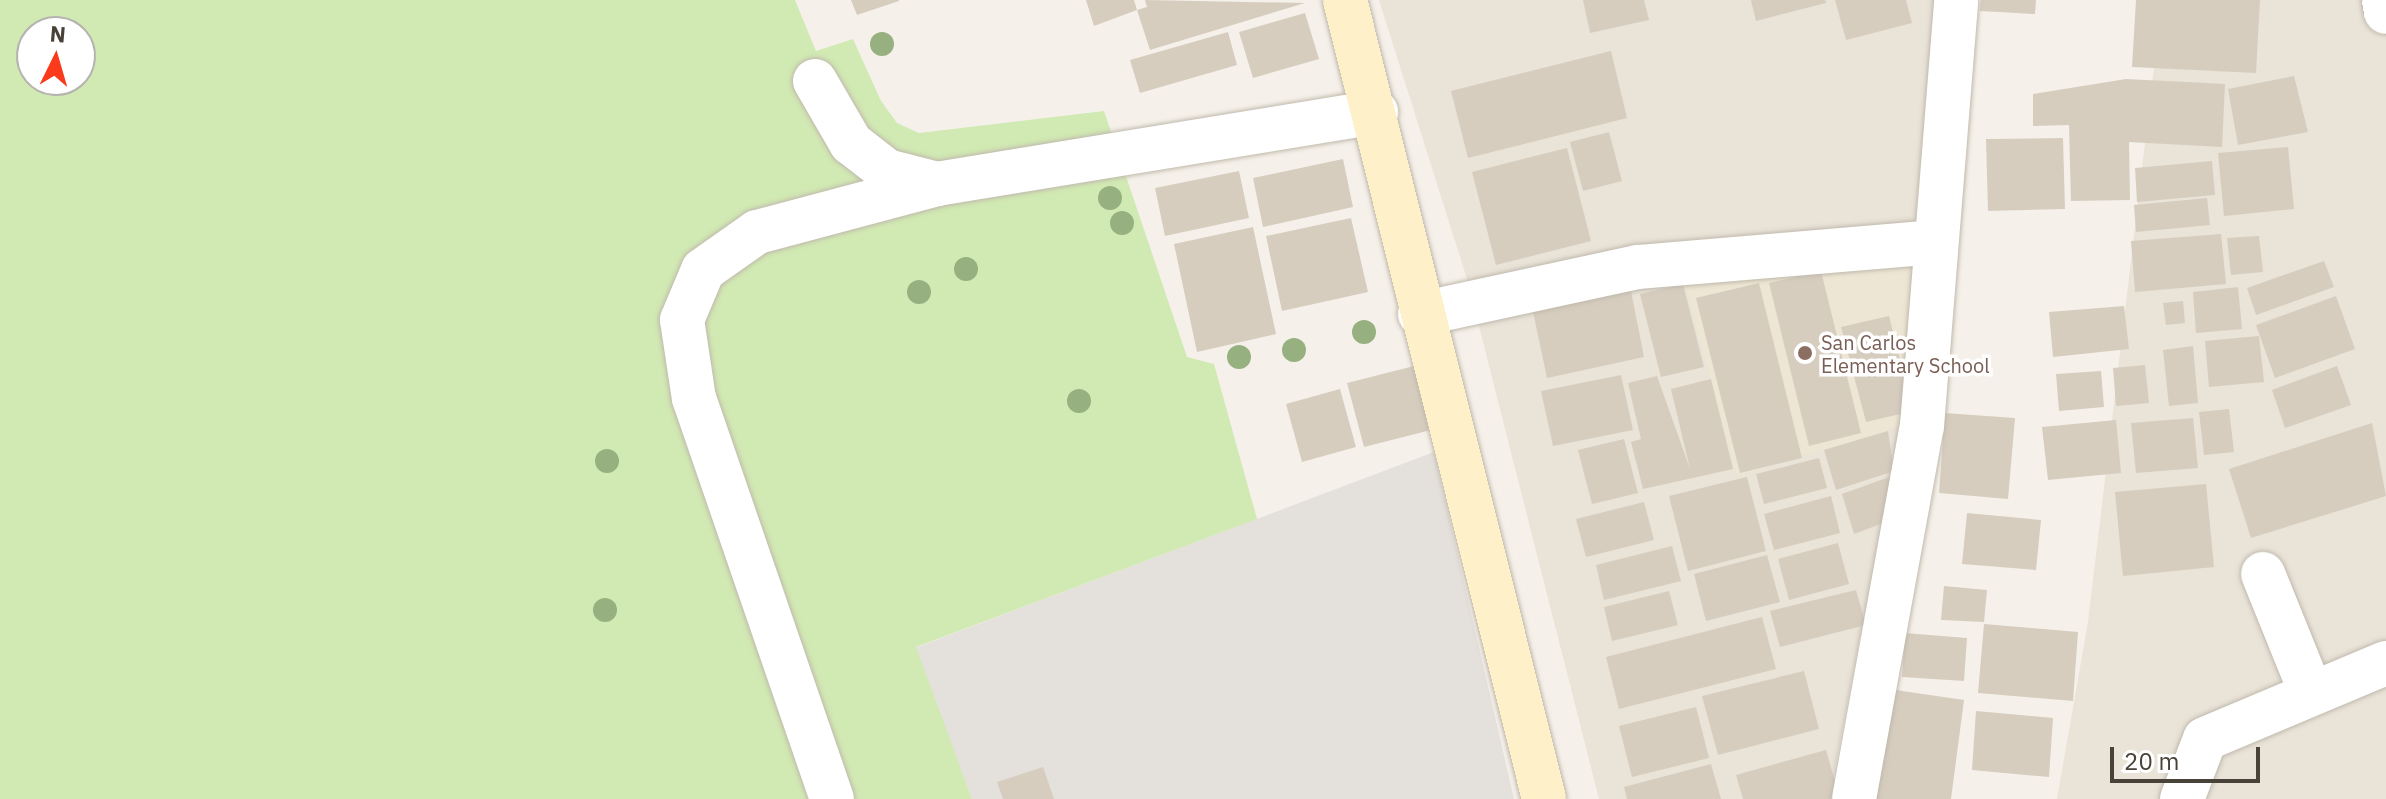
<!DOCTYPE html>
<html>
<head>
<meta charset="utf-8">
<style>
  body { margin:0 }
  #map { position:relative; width:2386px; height:799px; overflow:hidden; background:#f5f1ea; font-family:"IBM Plex Sans",sans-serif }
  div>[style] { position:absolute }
  .residential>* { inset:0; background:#e9e3d8 }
  .industrial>* { inset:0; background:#e4e0db }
  .education>* { inset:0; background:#eee6d4 }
  .green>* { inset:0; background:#d1e9b3 }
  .building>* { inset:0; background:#d6cdbf }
  .roads { filter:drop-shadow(0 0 2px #c0b9ac) drop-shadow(0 0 2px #c0b9ac) }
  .street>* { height:44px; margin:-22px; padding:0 22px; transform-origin:22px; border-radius:22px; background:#fff }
  .secondary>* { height:44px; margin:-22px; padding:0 22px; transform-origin:22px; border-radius:22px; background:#fef1ca }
  .trees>* { width:24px; height:24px; margin:-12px; border-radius:50%; background:#97b080 }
  .dots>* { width:22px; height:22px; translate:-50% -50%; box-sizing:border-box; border:4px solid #fff; border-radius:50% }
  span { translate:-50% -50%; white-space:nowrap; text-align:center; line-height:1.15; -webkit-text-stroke:7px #fff; paint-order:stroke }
  .education-label { font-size:20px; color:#785e54 }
  .left { translate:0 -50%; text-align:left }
  .north { position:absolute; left:16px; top:16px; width:80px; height:80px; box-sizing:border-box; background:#fff; border:2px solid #b6b3af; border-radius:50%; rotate:5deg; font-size:22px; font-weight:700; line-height:32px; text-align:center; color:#494238 }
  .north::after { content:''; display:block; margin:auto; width:28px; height:36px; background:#fa3a1b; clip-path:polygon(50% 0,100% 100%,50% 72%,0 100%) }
  .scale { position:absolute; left:2110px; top:747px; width:150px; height:36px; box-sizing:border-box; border:4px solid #494238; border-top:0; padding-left:10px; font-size:24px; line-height:28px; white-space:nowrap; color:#494238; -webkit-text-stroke:6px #fff; paint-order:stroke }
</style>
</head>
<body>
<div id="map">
  <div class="residential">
    <div style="clip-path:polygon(1379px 0,1937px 0,1901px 426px,1829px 799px,1599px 799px,1467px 279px)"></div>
    <div style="clip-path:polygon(2162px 0,2386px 0,2386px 799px,2057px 799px,2088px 622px)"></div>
  </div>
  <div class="industrial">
    <div style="clip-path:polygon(1434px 452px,1514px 799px,972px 799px,915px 648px)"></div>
  </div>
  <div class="education">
    <div style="clip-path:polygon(1912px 257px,1901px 426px,1737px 476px,1684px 280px)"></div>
  </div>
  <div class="green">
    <div style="clip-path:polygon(evenodd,0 0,795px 0,816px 51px,853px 39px,881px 101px,897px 123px,919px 133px,1104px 111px,1187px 357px,1214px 364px,1257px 519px,916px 647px,972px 799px,0 799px,0 0,32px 32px,80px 32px,80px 80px,32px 80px,32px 32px)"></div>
  </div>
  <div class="building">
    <div style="clip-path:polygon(851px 0,899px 0,899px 1px,857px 15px)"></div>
    <div style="clip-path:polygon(1086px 0,1134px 0,1137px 10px,1147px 7px,1145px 0,1305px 3px,1150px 50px,1137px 10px,1094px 26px)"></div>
    <div style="clip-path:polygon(1583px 0,1644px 0,1649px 20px,1590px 33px)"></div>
    <div style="clip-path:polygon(1751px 0,1825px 0,1826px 3px,1756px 21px)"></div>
    <div style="clip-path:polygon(1835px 0,1906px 0,1912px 23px,1846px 40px)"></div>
    <div style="clip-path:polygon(1981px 0,2036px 0,2035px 14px,1980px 11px)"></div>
    <div style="clip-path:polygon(2136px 0,2260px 0,2256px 73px,2132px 67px)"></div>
    <div style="clip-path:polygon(1305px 13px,1319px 59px,1253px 78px,1239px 32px)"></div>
    <div style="clip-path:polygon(1228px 32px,1237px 65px,1140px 93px,1130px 60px)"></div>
    <div style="clip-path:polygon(1611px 51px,1627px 118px,1468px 158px,1451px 91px)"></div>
    <div style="clip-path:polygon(2294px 76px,2308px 132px,2238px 145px,2228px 89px)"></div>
    <div style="clip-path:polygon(2126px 79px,2225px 84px,2222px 147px,2129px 142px,2130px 200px,2071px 201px,2069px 125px,2033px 126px,2033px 94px)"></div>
    <div style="clip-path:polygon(1609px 132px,1622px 181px,1583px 191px,1570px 142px)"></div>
    <div style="clip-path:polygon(2063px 138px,2065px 209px,1988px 211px,1986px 139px)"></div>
    <div style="clip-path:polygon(2288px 147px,2294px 209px,2224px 216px,2218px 153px)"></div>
    <div style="clip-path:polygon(1567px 148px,1591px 241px,1496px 265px,1472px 172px)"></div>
    <div style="clip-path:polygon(1343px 159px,1353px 207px,1263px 227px,1253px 178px)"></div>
    <div style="clip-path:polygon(2212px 161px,2215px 195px,2137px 202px,2135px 168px)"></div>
    <div style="clip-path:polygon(1239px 171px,1249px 218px,1165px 236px,1155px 188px)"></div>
    <div style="clip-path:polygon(2207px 198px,2210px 225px,2136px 232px,2134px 205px)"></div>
    <div style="clip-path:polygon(1351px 218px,1368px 292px,1282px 311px,1266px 236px)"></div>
    <div style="clip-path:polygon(1253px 227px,1276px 334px,1197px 352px,1174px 244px)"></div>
    <div style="clip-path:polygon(2221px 234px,2226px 284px,2135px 292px,2131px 241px)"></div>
    <div style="clip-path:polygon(2259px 236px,2263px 272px,2231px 275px,2227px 238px)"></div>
    <div style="clip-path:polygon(2324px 261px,2334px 287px,2256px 315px,2247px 288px)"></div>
    <div style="clip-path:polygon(1821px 271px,1861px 433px,1809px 446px,1769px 283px)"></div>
    <div style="clip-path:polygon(1759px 283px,1802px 458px,1740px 473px,1696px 298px)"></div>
    <div style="clip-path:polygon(1683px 284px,1704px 367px,1661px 377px,1640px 294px)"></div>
    <div style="clip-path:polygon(1630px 286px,1644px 357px,1547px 378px,1532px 307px)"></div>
    <div style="clip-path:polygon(2238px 287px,2242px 329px,2196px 333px,2193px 292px)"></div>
    <div style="clip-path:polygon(2336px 296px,2355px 349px,2275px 378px,2256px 325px)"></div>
    <div style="clip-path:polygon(2183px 301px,2185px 323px,2166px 325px,2163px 303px)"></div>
    <div style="clip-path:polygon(2124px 306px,2129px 349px,2053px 357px,2049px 312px)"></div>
    <div style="clip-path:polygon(1889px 316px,1913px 411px,1866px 422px,1841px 327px)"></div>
    <div style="clip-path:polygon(2259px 336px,2264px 382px,2209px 387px,2205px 341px)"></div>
    <div style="clip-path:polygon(2193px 346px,2198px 403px,2169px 406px,2163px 350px)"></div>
    <div style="clip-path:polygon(2145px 365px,2149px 403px,2116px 406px,2113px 368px)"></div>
    <div style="clip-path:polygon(1414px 366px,1431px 430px,1364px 447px,1347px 383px)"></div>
    <div style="clip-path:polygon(2337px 366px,2351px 405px,2285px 428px,2272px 390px)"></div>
    <div style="clip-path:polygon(2101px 371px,2104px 407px,2059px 411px,2056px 374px)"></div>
    <div style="clip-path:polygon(1621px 375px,1633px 430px,1553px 446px,1541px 391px)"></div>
    <div style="clip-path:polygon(1657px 376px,1690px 469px,1671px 389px,1711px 379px,1733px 469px,1643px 489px,1631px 442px,1641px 439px,1628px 383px)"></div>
    <div style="clip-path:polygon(1340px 389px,1356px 447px,1302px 462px,1286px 404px)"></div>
    <div style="clip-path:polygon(2229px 409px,2234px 452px,2204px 455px,2199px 412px)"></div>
    <div style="clip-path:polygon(1945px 413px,2015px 418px,2008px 499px,1939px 493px)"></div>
    <div style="clip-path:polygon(2193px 418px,2198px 468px,2136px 473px,2131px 423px)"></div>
    <div style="clip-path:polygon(2116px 420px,2121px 473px,2048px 480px,2042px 427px)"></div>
    <div style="clip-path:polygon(2372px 423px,2386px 496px,2251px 538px,2229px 469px)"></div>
    <div style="clip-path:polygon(1888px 431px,1894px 471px,1836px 490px,1824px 450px)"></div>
    <div style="clip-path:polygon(1624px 439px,1638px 493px,1592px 504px,1578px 450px)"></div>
    <div style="clip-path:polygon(1819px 458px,1827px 488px,1764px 504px,1756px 474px)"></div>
    <div style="clip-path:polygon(1892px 476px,1886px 522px,1854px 534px,1842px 494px)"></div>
    <div style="clip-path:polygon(1747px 477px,1766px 551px,1688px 571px,1669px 496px)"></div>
    <div style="clip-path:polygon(2206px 484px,2214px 567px,2123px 576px,2115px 492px)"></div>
    <div style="clip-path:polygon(1831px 496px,1840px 533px,1774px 550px,1764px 514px)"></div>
    <div style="clip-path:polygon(1644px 502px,1654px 540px,1586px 557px,1576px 519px)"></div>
    <div style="clip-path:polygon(1967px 513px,2041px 520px,2036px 570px,1962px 564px)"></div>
    <div style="clip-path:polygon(1838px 543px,1849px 584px,1789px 600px,1778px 559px)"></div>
    <div style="clip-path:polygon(1672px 546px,1681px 581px,1604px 600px,1596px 565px)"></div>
    <div style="clip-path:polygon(1767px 555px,1780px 602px,1706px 621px,1694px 574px)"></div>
    <div style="clip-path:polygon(1944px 586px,1987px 590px,1984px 622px,1941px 620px)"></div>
    <div style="clip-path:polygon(1856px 590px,1866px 625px,1780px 647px,1770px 611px)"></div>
    <div style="clip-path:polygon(1669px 591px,1678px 625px,1612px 641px,1604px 607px)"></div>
    <div style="clip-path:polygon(1762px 617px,1776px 669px,1619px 709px,1606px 657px)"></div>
    <div style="clip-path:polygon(1984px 624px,2078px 632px,2073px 701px,1978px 693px)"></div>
    <div style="clip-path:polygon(1905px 633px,1967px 638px,1964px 681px,1902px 677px)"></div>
    <div style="clip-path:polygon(1804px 671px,1819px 729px,1718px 755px,1702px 696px)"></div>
    <div style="clip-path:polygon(1882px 688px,1964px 700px,1951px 799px,1867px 799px)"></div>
    <div style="clip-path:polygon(1696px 707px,1709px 758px,1632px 777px,1619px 726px)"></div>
    <div style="clip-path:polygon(1976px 711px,2053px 718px,2049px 777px,1972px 770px)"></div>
    <div style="clip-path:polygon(1826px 750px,1840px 799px,1743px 799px,1736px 775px)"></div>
    <div style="clip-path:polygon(1711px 764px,1721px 799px,1627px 799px,1624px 787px)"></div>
    <div style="clip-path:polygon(1043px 767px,1054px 799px,1003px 799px,997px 782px)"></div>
  </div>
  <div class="roads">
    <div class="street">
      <div style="left:2384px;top:0;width:12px;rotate:81deg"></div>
      <div style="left:815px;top:81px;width:72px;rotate:59.9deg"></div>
      <div style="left:851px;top:143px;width:46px;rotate:37.9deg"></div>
      <div style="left:887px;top:171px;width:52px;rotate:14.6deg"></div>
      <div style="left:937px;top:184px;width:445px;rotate:-9.3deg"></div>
      <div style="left:1420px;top:314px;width:223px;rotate:-12.2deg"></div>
      <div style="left:1638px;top:267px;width:298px;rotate:-4.8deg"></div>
      <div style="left:2263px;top:574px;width:128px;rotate:68deg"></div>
      <div style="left:832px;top:799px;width:423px;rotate:-109deg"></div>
      <div style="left:694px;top:399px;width:80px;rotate:-98.6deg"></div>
      <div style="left:682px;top:320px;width:54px;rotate:-67.2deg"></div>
      <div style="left:703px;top:270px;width:66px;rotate:-35.1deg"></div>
      <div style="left:757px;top:232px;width:186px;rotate:-14.9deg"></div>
      <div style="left:1854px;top:799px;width:379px;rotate:-79.7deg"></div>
      <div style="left:1922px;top:426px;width:427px;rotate:-85.4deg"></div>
      <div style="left:2182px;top:799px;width:64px;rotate:-69deg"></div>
      <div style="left:2205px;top:739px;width:196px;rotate:-22.8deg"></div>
    </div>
    <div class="secondary">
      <div style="left:1345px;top:0;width:823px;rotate:76.01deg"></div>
    </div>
  </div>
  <div class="trees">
    <div style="left:882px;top:44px"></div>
    <div style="left:1110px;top:198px"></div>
    <div style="left:1122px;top:223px"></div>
    <div style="left:966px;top:269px"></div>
    <div style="left:919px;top:292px"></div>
    <div style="left:1364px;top:332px"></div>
    <div style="left:1294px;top:350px"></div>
    <div style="left:1239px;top:357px"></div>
    <div style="left:1079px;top:401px"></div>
    <div style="left:607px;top:461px"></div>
    <div style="left:605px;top:610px"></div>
  </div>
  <div class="dots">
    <div style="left:1805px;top:353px;background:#8d6e63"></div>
  </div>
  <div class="education-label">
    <span class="left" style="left:1821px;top:354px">San Carlos<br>Elementary School</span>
  </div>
  <div class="north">N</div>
  <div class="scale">20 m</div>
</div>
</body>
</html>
